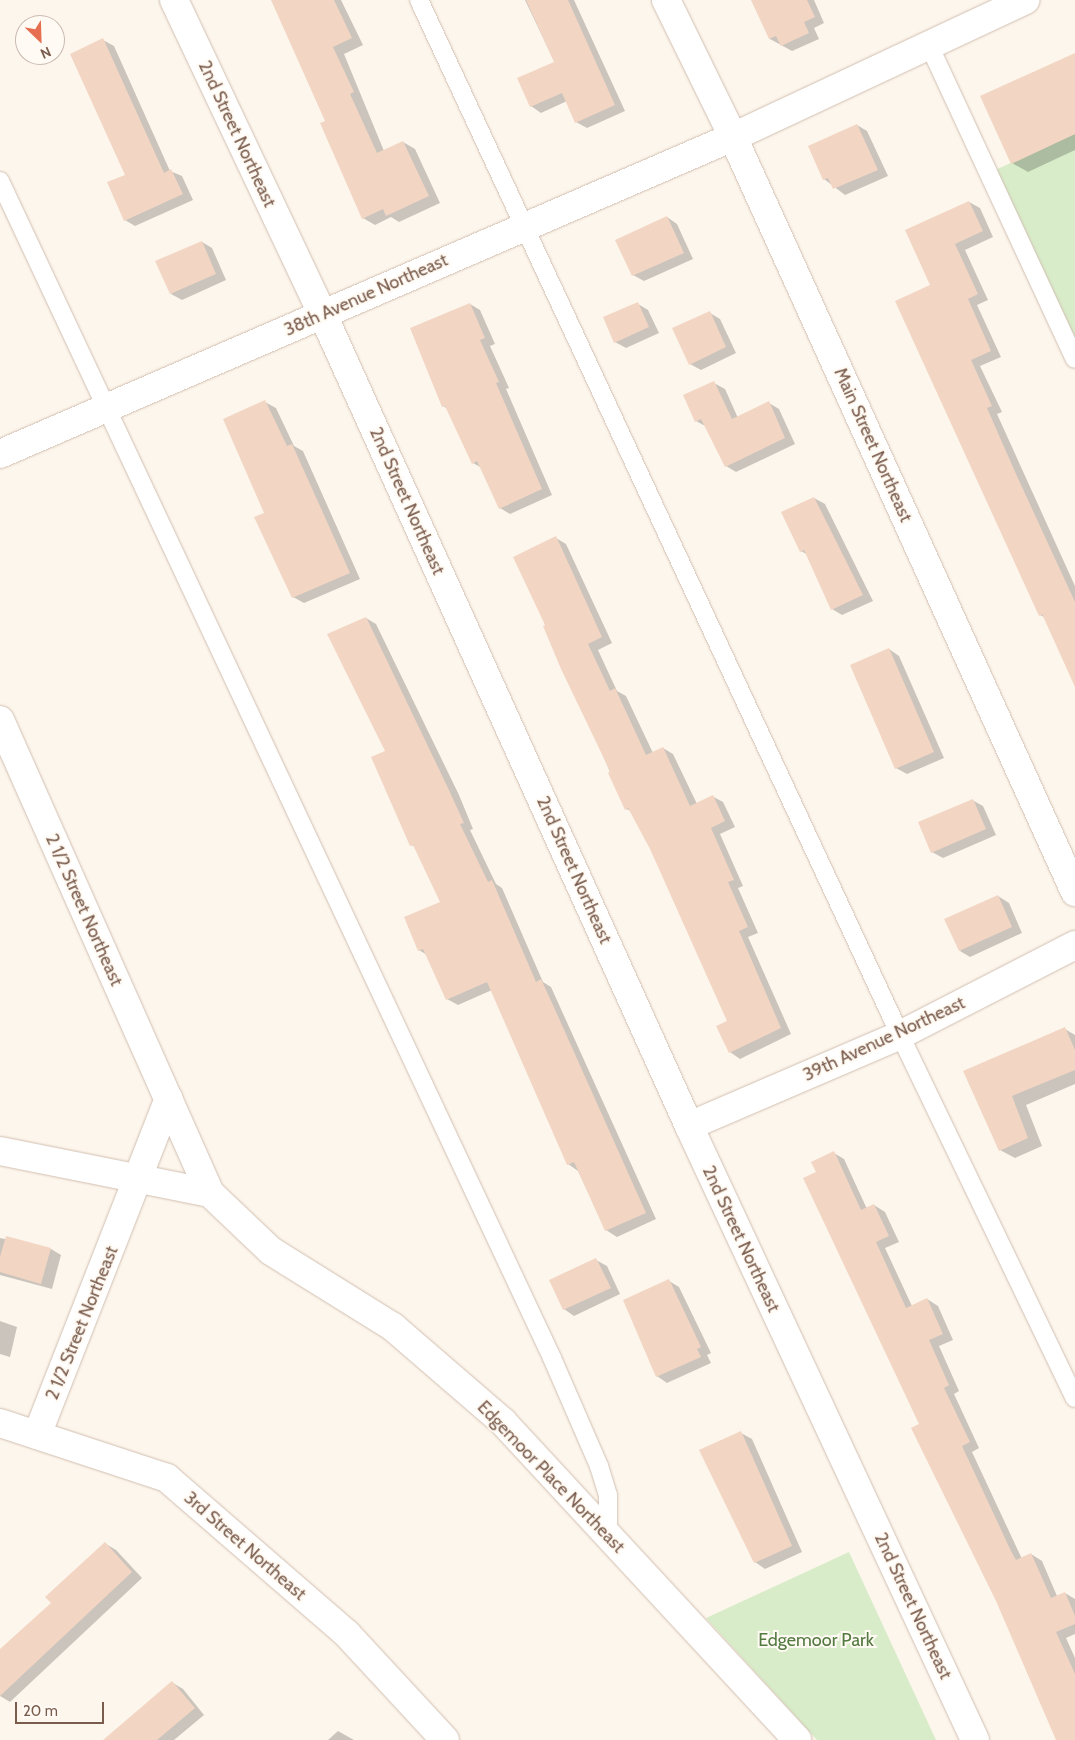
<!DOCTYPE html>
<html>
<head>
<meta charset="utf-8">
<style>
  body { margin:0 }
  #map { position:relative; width:1075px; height:1740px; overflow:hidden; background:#fdf6ec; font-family:Cabin,sans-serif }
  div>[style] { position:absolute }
  .green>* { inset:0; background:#d8ecc9 }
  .shadow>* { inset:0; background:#0003 }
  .building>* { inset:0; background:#f3d5c3 }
  .roads { filter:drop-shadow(0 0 1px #d1beb0) drop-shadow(0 0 1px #d1beb0) }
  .lane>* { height:18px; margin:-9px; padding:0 9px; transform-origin:9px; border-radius:9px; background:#fff }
  .street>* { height:28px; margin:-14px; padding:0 14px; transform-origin:14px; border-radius:14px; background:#fff }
  .secondary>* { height:28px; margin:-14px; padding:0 14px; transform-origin:14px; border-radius:14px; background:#fff }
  span { translate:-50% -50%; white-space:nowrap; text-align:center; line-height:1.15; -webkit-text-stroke:4px #fffaf3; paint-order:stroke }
  .street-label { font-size:18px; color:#7a5c4d }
  .park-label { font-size:18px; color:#537a41 }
  .north { position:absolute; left:15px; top:15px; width:50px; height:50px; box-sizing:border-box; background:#fffaf3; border:1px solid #cabbb1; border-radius:50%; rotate:156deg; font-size:14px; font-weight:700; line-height:20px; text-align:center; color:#7a5c4d }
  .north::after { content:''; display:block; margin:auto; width:18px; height:22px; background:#e76f51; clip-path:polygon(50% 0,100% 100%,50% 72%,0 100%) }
  .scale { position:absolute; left:15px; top:1702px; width:89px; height:22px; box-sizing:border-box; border:2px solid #7a5c4d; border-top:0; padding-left:6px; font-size:15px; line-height:18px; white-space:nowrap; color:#7a5c4d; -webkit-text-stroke:4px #fffaf3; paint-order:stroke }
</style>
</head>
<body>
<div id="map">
  <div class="green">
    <div style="clip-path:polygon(1075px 134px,1075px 351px,995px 170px)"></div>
    <div style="clip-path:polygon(849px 1552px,936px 1740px,817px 1740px,706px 1618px)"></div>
  </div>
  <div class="shadow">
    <div style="clip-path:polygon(272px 0,341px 0,363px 45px,344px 54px,384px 151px,403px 142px,415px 149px,440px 203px,399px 222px,391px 217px,375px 225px,363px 218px,327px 121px)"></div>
    <div style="clip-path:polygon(525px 0,574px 0,625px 111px,587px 128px,576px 122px,567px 101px,541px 113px,531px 106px,555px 63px)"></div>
    <div style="clip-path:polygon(757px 0,814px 0,824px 23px,814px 28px,819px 39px,792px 51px,770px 39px,753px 2px)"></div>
    <div style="clip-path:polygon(103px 40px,114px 46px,170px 171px,182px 176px,193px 200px,135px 226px,125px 220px,126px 175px)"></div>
    <div style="clip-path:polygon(1075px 54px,1075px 150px,1028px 172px,1012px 163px)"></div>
    <div style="clip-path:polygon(857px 125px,867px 131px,888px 176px,845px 195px,824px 179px)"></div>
    <div style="clip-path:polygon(969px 202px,980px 208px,993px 237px,965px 250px,988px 300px,977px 305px,1001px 357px,980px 366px,1002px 412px,997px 414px,1075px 586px,1075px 683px,1046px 618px,1040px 615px,932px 285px)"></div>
    <div style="clip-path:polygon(667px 217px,677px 224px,693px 259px,644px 281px,633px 275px)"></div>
    <div style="clip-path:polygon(202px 242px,212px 248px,226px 280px,182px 300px,171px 294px)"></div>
    <div style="clip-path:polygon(470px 304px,480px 310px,495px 344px,490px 346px,509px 388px,506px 389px,552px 495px,510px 514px,500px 508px,482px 468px,473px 463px,448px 409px,443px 406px)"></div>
    <div style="clip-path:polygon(638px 304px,648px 310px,659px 333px,626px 348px,615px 342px)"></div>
    <div style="clip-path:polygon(710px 313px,720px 319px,736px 353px,701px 370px,690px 364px)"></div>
    <div style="clip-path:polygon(714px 383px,725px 389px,738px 418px,769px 403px,779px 409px,795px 444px,736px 472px,726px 466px,707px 427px,696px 421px)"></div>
    <div style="clip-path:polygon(265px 402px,276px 408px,294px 446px,303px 451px,360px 579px,304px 603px,293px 597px,265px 514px)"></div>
    <div style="clip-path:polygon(814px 498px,825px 504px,873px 601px,842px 615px,832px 609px,808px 555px,801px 551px)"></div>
    <div style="clip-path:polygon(556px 538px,566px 544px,612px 643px,598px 650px,617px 691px,626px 696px,653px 753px,663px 748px,673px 754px,697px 804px,712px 796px,723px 802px,735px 827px,720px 834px,743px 886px,738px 888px,758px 933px,748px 937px,791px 1034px,740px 1059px,730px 1052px,728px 1022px,651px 849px,631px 811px,626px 809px,547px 626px)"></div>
    <div style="clip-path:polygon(366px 618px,376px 624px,459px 795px,473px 829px,470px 830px,496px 884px,502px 888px,543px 982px,551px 987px,656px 1219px,617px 1237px,606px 1230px,578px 1171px,568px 1164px,492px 990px,458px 1005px,447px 999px,427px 955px,419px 950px,442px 902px,416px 847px,411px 845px,386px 752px)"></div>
    <div style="clip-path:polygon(889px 649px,899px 656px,944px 758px,907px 774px,896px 768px)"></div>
    <div style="clip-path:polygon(972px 800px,983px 806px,996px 835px,943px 858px,932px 852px)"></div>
    <div style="clip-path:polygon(998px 896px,1009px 903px,1022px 933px,970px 957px,960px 951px)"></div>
    <div style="clip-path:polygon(1065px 1029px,1075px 1035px,1075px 1084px,1026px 1105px,1042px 1146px,1015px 1158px,1000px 1150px,965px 1071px)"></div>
    <div style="clip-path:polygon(834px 1153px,844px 1159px,867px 1209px,874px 1205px,885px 1212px,899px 1242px,885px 1248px,912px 1306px,927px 1299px,938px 1306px,953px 1340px,939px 1346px,959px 1391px,954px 1394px,979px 1448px,972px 1452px,1022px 1559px,1031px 1554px,1042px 1561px,1057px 1596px,1065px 1593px,1075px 1599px,1075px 1634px,1066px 1638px,1075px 1658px,1075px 1740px,1059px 1740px,921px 1425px,817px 1172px)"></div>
    <div style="clip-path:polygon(0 1238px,51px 1249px,61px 1255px,52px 1289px,0 1275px)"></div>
    <div style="clip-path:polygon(596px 1260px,607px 1266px,620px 1294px,574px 1316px,564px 1309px)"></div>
    <div style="clip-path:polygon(669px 1281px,679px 1287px,711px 1353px,707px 1355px,711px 1363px,667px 1383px,657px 1376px)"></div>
    <div style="clip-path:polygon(0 1321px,17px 1327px,10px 1357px,0 1354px)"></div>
    <div style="clip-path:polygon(741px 1433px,752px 1439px,802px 1552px,765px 1569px,755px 1562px)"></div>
    <div style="clip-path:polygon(106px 1544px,116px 1550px,142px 1578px,10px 1702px,0 1696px,0 1650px,53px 1603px)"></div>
    <div style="clip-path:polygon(173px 1683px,183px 1689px,204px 1715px,174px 1740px,123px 1740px)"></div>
    <div style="clip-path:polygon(338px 1731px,354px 1740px,328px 1740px)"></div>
  </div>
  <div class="building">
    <div style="clip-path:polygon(271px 0,334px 0,352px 38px,333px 47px,354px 92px,350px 94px,377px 153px,403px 141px,429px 196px,386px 216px,383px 209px,362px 219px,320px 123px,325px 121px)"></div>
    <div style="clip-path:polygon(526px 0,568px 0,615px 105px,575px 123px,562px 93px,530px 107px,517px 78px,554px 62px)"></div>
    <div style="clip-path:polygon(751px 0,807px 0,815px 17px,804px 22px,809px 33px,781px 46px,776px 36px,769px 39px)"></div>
    <div style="clip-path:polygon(103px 38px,164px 173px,171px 169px,183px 194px,124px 221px,107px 182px,125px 175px,70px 54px)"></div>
    <div style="clip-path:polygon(1075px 53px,1075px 134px,1011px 164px,980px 96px)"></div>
    <div style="clip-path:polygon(857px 124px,878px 170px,833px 189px,828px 178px,823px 180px,808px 146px)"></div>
    <div style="clip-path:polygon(969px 201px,983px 231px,955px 244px,978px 294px,968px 299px,991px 351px,971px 360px,992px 406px,987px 408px,1016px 474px,1075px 602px,1075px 687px,1042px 614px,1039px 616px,895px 301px,930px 285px,905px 230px)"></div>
    <div style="clip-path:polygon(667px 216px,684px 253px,632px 276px,615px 240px)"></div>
    <div style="clip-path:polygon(202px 241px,216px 274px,170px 294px,155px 261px)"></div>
    <div style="clip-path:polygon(638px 302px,649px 327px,614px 343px,603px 317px)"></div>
    <div style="clip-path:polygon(470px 303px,485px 338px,480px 340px,499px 382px,496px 383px,542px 489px,499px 509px,477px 461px,472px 464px,445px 406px,442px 407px,410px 328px)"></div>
    <div style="clip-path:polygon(710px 311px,726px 347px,689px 365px,672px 328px)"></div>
    <div style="clip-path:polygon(714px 381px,732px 419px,769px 401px,785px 438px,725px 467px,701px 419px,695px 422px,683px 395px)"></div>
    <div style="clip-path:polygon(265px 400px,287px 446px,292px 444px,350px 573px,292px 598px,254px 517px,264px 513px,223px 419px)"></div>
    <div style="clip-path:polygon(814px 497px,863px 595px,831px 610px,804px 550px,800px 552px,781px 512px)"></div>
    <div style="clip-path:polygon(556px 536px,602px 637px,588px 644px,610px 691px,615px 688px,646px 755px,663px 747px,690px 806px,713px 795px,725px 821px,711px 828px,734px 880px,728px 882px,748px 927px,739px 931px,781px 1028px,729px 1053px,716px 1026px,727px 1021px,650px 849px,628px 808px,625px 810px,608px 773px,610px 771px,561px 669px,543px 626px,545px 625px,513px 557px)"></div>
    <div style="clip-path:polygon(366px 617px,448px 788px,464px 823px,460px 824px,488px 882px,492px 880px,536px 982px,541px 979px,557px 1014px,646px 1213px,605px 1231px,574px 1162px,567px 1165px,487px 982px,446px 1000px,423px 949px,418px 951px,404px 917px,440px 902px,413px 845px,410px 846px,371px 757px,385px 751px,327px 634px)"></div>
    <div style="clip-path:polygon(889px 648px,934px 752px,895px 769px,850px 665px)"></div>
    <div style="clip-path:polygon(973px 799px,986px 829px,931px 853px,918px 822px)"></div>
    <div style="clip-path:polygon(998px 895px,1012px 927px,959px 951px,944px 919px)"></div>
    <div style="clip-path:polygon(1065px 1027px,1075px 1050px,1075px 1070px,1012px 1096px,1028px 1138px,999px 1151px,963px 1071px)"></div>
    <div style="clip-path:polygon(834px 1151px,861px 1210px,874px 1204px,889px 1236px,876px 1242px,906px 1308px,927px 1298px,943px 1334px,929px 1340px,949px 1385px,944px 1388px,970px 1442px,962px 1446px,1011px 1551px,1016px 1560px,1031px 1553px,1051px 1598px,1065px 1592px,1075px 1616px,1075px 1624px,1056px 1632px,1075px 1674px,1075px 1740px,1056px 1740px,996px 1601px,911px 1428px,919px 1424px,803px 1178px,816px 1172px,811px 1162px)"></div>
    <div style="clip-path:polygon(6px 1236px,51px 1248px,41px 1284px,0 1272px,0 1257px)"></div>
    <div style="clip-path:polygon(596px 1258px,611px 1288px,563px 1310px,549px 1280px)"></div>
    <div style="clip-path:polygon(669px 1279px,701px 1347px,697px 1349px,701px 1357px,656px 1377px,623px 1300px)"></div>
    <div style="clip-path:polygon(741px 1431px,792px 1546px,754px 1563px,699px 1450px)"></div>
    <div style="clip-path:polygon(105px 1542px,132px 1572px,0 1696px,0 1649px,51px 1603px,45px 1597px)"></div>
    <div style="clip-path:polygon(172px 1681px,195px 1708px,157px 1740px,103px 1740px)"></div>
  </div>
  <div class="roads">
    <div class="lane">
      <div style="left:419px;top:0;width:1141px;rotate:65.07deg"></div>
      <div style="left:900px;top:1035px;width:403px;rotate:64.3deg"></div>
      <div style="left:929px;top:45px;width:346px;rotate:65.1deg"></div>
      <div style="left:0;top:181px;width:1300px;rotate:64.87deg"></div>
      <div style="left:552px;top:1358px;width:118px;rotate:66.5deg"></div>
      <div style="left:599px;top:1466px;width:30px;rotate:73deg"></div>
      <div style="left:608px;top:1495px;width:41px;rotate:90deg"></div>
    </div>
    <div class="street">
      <div style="left:174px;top:0;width:348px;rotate:64.7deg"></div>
      <div style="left:323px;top:315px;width:890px;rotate:65.71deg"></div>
      <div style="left:689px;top:1126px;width:677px;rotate:65.02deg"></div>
      <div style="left:0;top:454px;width:799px;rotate:-23.39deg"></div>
      <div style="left:733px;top:137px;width:323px;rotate:-25.1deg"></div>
      <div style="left:0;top:720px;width:518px;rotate:66.06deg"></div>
      <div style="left:689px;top:1126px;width:230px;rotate:-23.3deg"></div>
      <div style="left:900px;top:1035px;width:197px;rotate:-27.2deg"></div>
      <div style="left:0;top:1151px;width:214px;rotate:11.3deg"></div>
      <div style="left:210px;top:1193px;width:84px;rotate:43.6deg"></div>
      <div style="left:271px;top:1251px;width:144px;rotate:31.9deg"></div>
      <div style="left:393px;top:1327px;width:145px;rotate:40.8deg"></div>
      <div style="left:503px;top:1422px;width:433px;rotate:47.2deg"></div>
      <div style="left:0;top:1423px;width:176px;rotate:18.2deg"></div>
      <div style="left:167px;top:1478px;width:238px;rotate:40.9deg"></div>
      <div style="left:347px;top:1634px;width:144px;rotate:47.2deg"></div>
      <div style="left:37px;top:1435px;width:361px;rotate:-68.6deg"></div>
    </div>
    <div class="secondary">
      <div style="left:666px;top:0;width:153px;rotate:63.9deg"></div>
      <div style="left:733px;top:137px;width:829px;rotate:65.63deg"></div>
    </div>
  </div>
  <div class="street-label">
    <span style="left:237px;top:134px;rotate:65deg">2nd Street Northeast</span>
    <span style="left:366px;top:295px;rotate:-24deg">38th Avenue Northeast</span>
    <span style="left:873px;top:445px;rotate:66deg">Main Street Northeast</span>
    <span style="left:407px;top:501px;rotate:66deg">2nd Street Northeast</span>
    <span style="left:574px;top:870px;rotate:66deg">2nd Street Northeast</span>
    <span style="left:84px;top:910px;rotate:66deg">2 1/2 Street Northeast</span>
    <span style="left:884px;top:1039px;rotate:-25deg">39th Avenue Northeast</span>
    <span style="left:741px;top:1239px;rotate:65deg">2nd Street Northeast</span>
    <span style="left:82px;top:1323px;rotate:-68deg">2 1/2 Street Northeast</span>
    <span style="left:551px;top:1477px;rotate:46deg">Edgemoor Place Northeast</span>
    <span style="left:245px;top:1546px;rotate:41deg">3rd Street Northeast</span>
    <span style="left:913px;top:1606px;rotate:65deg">2nd Street Northeast</span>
  </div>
  <div class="park-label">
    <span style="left:816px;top:1640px">Edgemoor Park</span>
  </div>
  <div class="north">N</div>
  <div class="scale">20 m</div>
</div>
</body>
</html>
